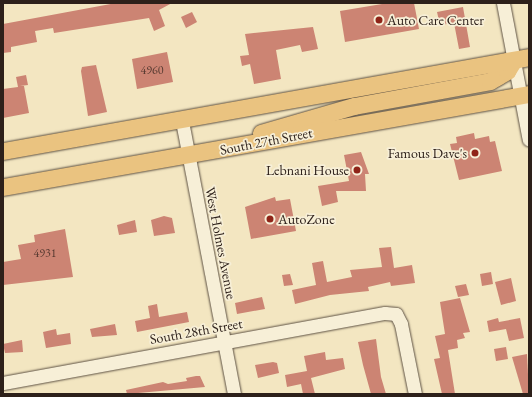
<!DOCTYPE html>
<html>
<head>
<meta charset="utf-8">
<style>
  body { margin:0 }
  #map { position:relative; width:532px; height:397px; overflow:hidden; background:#f3e6c1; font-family:"EB Garamond",serif }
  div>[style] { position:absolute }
  .building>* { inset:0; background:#cc8473 }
  .roads { filter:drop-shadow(0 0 1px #5e5244) drop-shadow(0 0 1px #5e5244) }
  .minor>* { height:13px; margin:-6.5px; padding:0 6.5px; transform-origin:6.5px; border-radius:6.5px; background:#f7efd7 }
  .major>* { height:17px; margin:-8.5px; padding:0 8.5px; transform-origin:8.5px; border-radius:8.5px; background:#eac380 }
  .dots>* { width:11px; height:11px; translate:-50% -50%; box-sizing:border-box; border:2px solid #f7efd7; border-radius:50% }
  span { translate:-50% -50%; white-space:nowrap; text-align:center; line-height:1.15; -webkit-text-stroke:3.5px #f7efd7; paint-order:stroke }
  .number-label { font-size:12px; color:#553930 }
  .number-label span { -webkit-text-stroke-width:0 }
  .poi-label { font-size:14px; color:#2d201a }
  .left { translate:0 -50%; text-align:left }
  .right { translate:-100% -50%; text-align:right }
  .street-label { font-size:14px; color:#2d201a }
  .frame { position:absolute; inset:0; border:4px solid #2d201a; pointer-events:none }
</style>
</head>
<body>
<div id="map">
  <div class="building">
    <div style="clip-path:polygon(116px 3px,172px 3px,159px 10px,165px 26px,154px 31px,149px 18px,54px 33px,53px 28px,35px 31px,37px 42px,11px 47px,11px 52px,3px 53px,3px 24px)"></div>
    <div style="clip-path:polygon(388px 3px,414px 3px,419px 29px,345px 42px,340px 11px)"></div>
    <div style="clip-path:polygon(463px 7px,470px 47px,459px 49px,454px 23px,440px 25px,437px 12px)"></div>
    <div style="clip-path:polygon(192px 12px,197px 22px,186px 28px,181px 17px)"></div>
    <div style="clip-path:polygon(313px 27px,318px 49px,302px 52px,300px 45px,276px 50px,281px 79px,254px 84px,250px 64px,242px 66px,240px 56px,249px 55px,245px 34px)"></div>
    <div style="clip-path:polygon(167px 52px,173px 82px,137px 89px,132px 59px)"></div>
    <div style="clip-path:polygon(96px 65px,107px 112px,88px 116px,81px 71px,82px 67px)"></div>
    <div style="clip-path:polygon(26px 75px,28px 85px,20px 86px,24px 86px,29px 113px,3px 118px,3px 89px,18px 87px,16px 77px)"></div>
    <div style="clip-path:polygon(474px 133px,475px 139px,489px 136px,490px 142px,495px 141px,502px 171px,459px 180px,450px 144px,457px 143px,456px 137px)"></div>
    <div style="clip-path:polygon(361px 152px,369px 174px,365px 174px,366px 191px,336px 191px,338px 202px,322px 206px,318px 186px,349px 181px,344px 155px)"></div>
    <div style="clip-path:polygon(275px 197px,276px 201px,290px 199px,296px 231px,251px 239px,245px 207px)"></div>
    <div style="clip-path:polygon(164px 216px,172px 218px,175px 233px,154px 236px,151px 220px)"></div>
    <div style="clip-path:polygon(135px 220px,137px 232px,119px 235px,117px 225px)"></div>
    <div style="clip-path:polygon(65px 229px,73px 277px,3px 285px,3px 262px,21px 259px,18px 245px,35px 242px,34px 235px)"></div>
    <div style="clip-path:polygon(391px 247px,394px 268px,412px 265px,415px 283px,391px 286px,390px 282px,368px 287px,369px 291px,330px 295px,295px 304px,292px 290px,316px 285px,312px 263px,323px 261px,327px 282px,352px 277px,350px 270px,382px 267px,379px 248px)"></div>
    <div style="clip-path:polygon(491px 272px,493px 284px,482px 286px,480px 274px)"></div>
    <div style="clip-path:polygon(290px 274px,293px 285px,284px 286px,282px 275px)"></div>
    <div style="clip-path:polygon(511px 278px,516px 301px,501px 305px,495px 282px)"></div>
    <div style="clip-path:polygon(466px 284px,469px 295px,458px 297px,455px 286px)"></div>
    <div style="clip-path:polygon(262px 297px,265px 309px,237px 314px,235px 303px)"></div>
    <div style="clip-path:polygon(460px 298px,470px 332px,463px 333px,465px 338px,457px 340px,458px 348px,448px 350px,455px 394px,442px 394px,434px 359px,440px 358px,435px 336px,445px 334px,440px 302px)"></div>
    <div style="clip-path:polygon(157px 304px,159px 317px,187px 312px,189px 322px,137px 332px,135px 321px,150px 318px,148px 306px)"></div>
    <div style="clip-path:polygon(498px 318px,499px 322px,520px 318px,524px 338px,509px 341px,506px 329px,489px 332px,487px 321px)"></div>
    <div style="clip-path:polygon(115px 324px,117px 335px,92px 337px,90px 329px)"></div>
    <div style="clip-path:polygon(56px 329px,57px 335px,70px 333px,71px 344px,46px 348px,43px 332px)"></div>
    <div style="clip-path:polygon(376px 339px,381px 377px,386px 394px,371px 394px,363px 365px,358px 342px)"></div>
    <div style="clip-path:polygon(22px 340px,23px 352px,5px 353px,3px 344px)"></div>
    <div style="clip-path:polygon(506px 347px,508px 359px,496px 361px,494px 349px)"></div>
    <div style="clip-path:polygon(325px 352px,326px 360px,343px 358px,345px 369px,311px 378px,315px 394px,303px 394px,301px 384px,287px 387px,285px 375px,307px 371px,304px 356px)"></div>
    <div style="clip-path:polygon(527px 354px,529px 394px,523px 394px,512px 357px)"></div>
    <div style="clip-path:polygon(273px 362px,277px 363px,279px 373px,258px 378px,255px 365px)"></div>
    <div style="clip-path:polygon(196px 376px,200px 376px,205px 387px,127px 394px,126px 390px,163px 382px,168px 384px,187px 381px,186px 378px)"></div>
  </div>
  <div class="roads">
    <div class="minor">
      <div style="left:503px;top:3px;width:139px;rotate:79.3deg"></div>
      <div style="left:182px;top:121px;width:278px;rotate:79.2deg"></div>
      <div style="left:3px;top:383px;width:388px;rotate:-10.4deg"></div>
      <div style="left:385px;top:313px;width:11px;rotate:5deg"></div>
      <div style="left:396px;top:314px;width:11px;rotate:63deg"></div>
      <div style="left:401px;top:324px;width:71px;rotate:78.7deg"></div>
    </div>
    <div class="major">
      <div style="left:261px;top:133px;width:97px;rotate:-16.2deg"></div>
      <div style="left:354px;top:106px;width:138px;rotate:-10.4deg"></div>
      <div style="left:490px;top:81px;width:20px;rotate:-30deg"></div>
      <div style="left:507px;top:71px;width:13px;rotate:-58deg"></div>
      <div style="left:3px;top:151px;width:534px;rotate:-10.13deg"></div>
      <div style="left:3px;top:187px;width:534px;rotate:-10.03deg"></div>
    </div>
  </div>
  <div class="dots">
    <div style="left:379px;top:20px;background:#8f2418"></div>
    <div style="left:475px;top:153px;background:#8f2418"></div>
    <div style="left:357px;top:170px;background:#8f2418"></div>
    <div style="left:270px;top:219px;background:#8f2418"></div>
  </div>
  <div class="number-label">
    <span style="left:152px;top:71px">4960</span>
    <span style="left:45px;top:254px">4931</span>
  </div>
  <div class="poi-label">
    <span class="left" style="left:387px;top:20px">Auto Care Center</span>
    <span class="right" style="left:467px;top:153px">Famous Dave's</span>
    <span class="right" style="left:349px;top:170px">Lebnani House</span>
    <span class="left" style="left:278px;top:219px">AutoZone</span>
  </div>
  <div class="street-label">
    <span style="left:266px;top:141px;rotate:-11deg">South 27th Street</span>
    <span style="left:221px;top:243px;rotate:79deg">West Holmes Avenue</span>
    <span style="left:196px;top:331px;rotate:-10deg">South 28th Street</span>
  </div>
  <div class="frame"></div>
</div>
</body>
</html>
